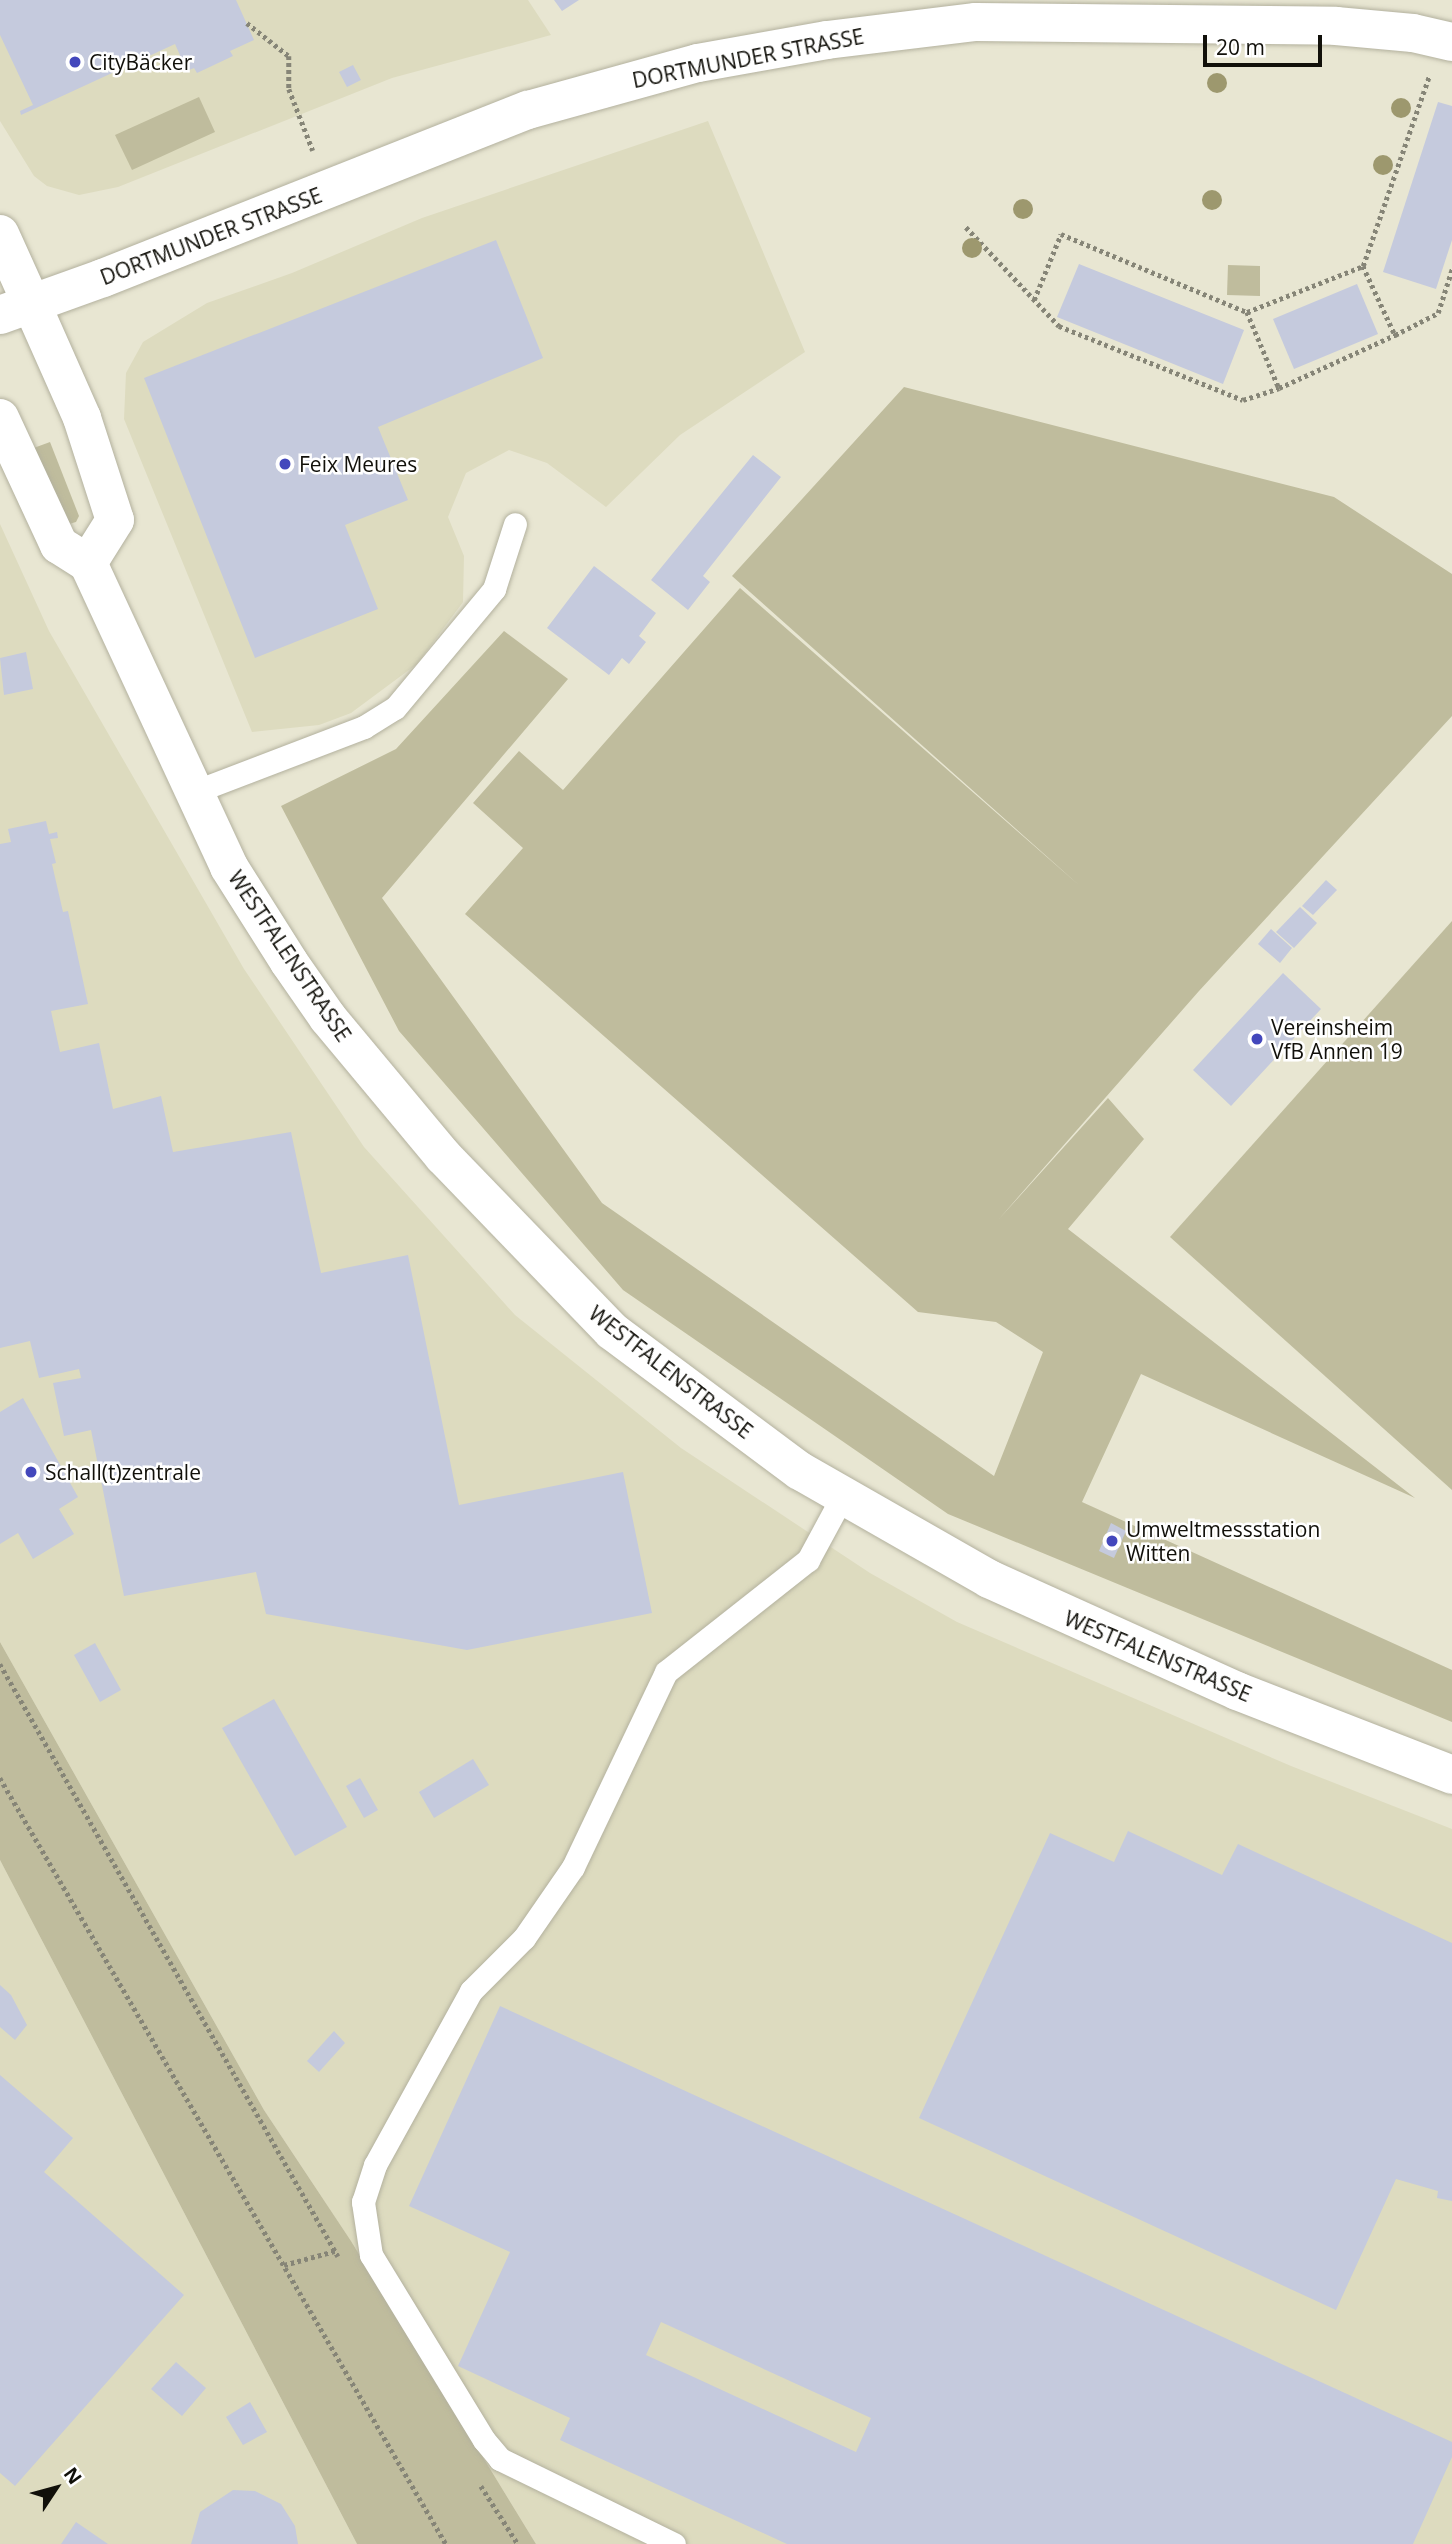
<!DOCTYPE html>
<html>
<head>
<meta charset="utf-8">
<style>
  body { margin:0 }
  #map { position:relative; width:1452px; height:2544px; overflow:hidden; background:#e8e6d2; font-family:"Open Sans",sans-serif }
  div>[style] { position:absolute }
  .built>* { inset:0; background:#dddbbf }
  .green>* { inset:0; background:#bfbc9d }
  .building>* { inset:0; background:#c5cadd }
  .path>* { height:4.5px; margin-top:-2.25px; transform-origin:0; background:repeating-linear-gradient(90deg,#868577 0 3.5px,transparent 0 7px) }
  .roads { filter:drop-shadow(0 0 2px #b3b19e) drop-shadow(0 0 2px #b3b19e) }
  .service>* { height:23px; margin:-11.5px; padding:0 11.5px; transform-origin:11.5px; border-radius:11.5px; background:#fff }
  .minor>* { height:38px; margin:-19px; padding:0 19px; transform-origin:19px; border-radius:19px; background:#fff }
  .tertiary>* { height:38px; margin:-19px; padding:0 19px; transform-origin:19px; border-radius:19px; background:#fff }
  .secondary>* { height:38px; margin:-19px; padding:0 19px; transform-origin:19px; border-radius:19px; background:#fff }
  .trees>* { width:20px; height:20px; margin:-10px; border-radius:50%; background:#9d986e }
  .dots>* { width:19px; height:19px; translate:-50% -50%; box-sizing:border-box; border:4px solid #fff; border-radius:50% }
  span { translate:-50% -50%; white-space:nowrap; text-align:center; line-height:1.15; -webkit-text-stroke:5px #fff; paint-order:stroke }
  .street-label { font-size:21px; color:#11100a }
  .poi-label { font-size:21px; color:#11100a }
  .left { translate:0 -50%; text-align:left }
  .north { position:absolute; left:21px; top:2453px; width:70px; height:70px; -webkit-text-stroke:5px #fff; paint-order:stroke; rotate:54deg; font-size:19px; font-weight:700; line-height:28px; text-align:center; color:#11100a }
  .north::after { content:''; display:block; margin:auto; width:24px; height:32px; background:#11100a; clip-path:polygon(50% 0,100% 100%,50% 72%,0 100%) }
  .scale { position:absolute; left:1203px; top:35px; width:119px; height:32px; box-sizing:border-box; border:4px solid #11100a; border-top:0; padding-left:9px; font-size:21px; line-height:24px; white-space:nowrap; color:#11100a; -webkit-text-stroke:5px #fff; paint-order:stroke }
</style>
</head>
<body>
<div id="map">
  <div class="built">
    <div style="clip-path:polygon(0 0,528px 0,551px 35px,392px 78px,118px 187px,79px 195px,47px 186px,34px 176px,0 121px)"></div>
    <div style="clip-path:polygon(708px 121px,805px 352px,680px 435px,606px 507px,547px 463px,509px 450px,466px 473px,448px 517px,464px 556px,463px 602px,417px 664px,351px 713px,319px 725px,252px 732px,124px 419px,126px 373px,143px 342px,207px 303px,292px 273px,422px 218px)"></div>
    <div style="clip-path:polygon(0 524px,49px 631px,244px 969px,364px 1147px,515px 1315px,681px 1448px,870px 1573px,957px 1622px,1291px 1766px,1452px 1829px,1452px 2544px,536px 2544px,351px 2241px,264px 2110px,0 1642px)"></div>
    <div style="clip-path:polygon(0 1860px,357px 2544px,0 2544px)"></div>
  </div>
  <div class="green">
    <div style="clip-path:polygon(199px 97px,215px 132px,132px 170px,115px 135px)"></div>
    <div style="clip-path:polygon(1228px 265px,1260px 266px,1260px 296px,1227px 295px)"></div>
    <div style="clip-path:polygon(904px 387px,1334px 497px,1452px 574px,1452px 716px,1199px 991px,999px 1219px,1108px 1098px,1144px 1139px,1068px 1229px,1415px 1498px,1141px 1374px,1082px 1502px,1452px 1670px,1452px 1722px,948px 1514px,623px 1290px,399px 1031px,281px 806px,396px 749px,504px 631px,568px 679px,382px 898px,602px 1203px,994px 1476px,1043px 1352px,996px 1322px,918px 1312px,465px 914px,523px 848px,473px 803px,519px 751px,563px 790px,740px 588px,1080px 886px,732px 576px)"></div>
    <div style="clip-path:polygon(50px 442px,79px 516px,76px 522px,69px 524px,31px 449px)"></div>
    <div style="clip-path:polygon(1452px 921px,1452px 1490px,1170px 1237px)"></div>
    <div style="clip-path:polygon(0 1642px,264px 2110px,351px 2241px,536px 2544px,357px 2544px,0 1860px)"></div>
  </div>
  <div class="building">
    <div style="clip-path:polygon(0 0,236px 0,254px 40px,230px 51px,233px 56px,197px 73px,194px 68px,187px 71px,175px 44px,21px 115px,20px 111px,33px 105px,0 35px)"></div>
    <div style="clip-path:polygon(554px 0,579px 0,562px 11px)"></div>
    <div style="clip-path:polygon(353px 65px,361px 80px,347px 87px,339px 72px)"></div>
    <div style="clip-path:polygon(1438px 102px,1452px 106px,1452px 240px,1436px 289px,1383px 272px)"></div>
    <div style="clip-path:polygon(496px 240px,543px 358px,378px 427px,408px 500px,345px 525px,378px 609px,255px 658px,144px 378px)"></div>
    <div style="clip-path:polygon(1079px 264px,1244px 330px,1223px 384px,1057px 317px)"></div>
    <div style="clip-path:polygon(1357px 284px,1378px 334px,1294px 369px,1273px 319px)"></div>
    <div style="clip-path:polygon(753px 455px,781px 477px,703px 576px,710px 582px,688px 610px,651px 580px)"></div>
    <div style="clip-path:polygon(594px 566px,656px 613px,639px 636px,646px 642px,629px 664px,622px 658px,609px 675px,547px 628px)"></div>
    <div style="clip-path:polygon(26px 652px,33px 689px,4px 695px,0 658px)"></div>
    <div style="clip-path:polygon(46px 821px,49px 834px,57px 832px,58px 838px,50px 839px,56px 863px,52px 864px,63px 912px,68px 911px,88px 1004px,51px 1011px,60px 1052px,99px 1043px,113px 1109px,161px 1096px,173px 1152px,291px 1132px,321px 1273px,408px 1255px,459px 1505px,623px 1472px,652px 1613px,467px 1650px,266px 1614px,256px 1572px,124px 1596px,91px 1430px,64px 1436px,53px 1383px,81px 1378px,79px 1369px,39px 1378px,30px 1341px,0 1348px,0 844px,11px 842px,8px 829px)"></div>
    <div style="clip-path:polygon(1326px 880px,1337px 890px,1313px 915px,1302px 906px)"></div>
    <div style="clip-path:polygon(1300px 907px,1317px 923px,1294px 948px,1276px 932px)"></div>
    <div style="clip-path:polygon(1271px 929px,1292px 948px,1280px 963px,1258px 944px)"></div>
    <div style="clip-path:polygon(1283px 973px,1321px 1009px,1231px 1106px,1193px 1070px)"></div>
    <div style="clip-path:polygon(23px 1398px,78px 1497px,59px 1509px,74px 1534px,33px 1559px,18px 1533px,0 1544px,0 1412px)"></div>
    <div style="clip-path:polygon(1111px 1523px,1126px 1531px,1114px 1558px,1099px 1551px)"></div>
    <div style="clip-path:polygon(95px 1643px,121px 1690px,100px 1702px,74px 1655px)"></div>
    <div style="clip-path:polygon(274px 1699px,347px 1827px,295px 1856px,222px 1728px)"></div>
    <div style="clip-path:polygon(473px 1759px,489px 1785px,434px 1818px,419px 1792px)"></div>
    <div style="clip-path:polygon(360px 1778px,378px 1810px,364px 1818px,346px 1786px)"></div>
    <div style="clip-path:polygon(1128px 1831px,1222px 1875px,1238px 1844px,1452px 1943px,1452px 2201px,1437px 2198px,1438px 2191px,1396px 2179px,1336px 2310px,919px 2118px,1050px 1833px,1114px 1862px)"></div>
    <div style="clip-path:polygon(0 1985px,11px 1995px,27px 2025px,15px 2040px,0 2027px)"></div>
    <div style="clip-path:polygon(evenodd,500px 2006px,1452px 2442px,1452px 2457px,1413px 2544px,787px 2544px,560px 2440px,570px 2418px,458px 2366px,510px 2252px,409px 2206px,500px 2006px,661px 2322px,871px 2418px,856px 2452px,646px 2355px,661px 2322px)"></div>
    <div style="clip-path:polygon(334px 2031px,345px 2043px,319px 2072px,307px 2061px)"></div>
    <div style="clip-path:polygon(0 2075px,73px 2138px,44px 2172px,184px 2295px,15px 2486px,0 2473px)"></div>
    <div style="clip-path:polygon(176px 2362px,206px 2388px,182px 2416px,151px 2389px)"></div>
    <div style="clip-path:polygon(250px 2402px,267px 2432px,243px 2445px,226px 2417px)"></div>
    <div style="clip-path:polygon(233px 2490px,255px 2491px,281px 2504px,295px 2526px,298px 2544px,191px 2544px,200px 2512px)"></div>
    <div style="clip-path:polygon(76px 2522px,108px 2544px,61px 2544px)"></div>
  </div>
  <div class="path">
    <div style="left:247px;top:23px;width:53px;rotate:38.2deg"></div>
    <div style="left:289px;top:56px;width:33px;rotate:90deg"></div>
    <div style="left:289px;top:89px;width:66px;rotate:68.8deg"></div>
    <div style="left:966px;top:227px;width:136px;rotate:46.8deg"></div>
    <div style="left:1059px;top:326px;width:198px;rotate:21.9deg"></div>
    <div style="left:1243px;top:400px;width:38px;rotate:-18deg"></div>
    <div style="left:1363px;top:266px;width:200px;rotate:-70.8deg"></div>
    <div style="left:1034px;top:300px;width:71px;rotate:-67.8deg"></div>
    <div style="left:1061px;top:234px;width:202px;rotate:22.8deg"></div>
    <div style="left:1247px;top:312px;width:125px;rotate:-21.6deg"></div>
    <div style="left:1363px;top:266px;width:76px;rotate:65.1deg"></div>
    <div style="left:1395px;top:335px;width:48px;rotate:-27.1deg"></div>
    <div style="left:1438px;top:313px;width:46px;rotate:-72.3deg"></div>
    <div style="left:1247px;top:312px;width:82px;rotate:67.2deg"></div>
    <div style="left:1279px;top:388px;width:128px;rotate:-24.6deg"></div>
    <div style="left:0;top:1664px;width:682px;rotate:60.28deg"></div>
    <div style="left:0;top:1778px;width:886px;rotate:59.79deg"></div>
    <div style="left:284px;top:2265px;width:53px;rotate:-15.4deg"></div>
    <div style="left:481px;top:2486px;width:69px;rotate:57.5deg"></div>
  </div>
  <div class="roads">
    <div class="service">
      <div style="left:194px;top:792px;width:182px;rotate:-20.9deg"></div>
      <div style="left:364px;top:727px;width:36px;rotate:-32deg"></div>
      <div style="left:395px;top:708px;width:155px;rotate:-50.2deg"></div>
      <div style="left:494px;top:589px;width:68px;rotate:-72.1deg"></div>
      <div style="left:674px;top:2544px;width:194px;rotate:-154deg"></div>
      <div style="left:500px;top:2459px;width:25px;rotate:-130deg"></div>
      <div style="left:484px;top:2440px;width:217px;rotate:-121.4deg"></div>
      <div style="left:371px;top:2255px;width:54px;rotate:-98.6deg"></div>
      <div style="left:363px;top:2202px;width:39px;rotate:-72deg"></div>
      <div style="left:375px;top:2165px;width:199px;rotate:-61.1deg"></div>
      <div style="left:471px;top:1991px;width:75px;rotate:-45deg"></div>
      <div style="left:524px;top:1938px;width:86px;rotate:-55.4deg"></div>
      <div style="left:573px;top:1867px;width:216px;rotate:-64.5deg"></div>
      <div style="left:666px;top:1672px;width:181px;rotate:-38.3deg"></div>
      <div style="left:808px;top:1560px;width:72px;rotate:-61.6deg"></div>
    </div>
    <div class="minor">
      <div style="left:0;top:234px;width:78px;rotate:65.7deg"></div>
    </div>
    <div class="tertiary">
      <div style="left:32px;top:305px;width:124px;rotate:66.1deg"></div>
      <div style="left:82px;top:418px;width:107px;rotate:72.1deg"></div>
      <div style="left:115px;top:520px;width:51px;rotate:122.1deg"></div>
      <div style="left:0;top:418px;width:140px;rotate:65.1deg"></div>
      <div style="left:59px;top:545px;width:34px;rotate:32deg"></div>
      <div style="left:88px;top:563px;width:335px;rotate:65.1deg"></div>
      <div style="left:229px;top:867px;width:112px;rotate:57.7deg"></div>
      <div style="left:289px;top:962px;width:68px;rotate:55.1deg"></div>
      <div style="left:328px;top:1018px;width:180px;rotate:50.2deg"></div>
      <div style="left:443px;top:1156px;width:243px;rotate:46deg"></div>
      <div style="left:612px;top:1331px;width:234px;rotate:36.7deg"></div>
      <div style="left:800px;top:1471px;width:218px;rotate:29.7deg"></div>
      <div style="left:989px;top:1579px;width:272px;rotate:24.3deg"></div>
      <div style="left:1237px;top:1691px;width:231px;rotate:21.3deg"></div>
    </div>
    <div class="secondary">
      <div style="left:0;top:315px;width:109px;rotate:-19.8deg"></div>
      <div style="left:103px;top:278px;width:457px;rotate:-21.6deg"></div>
      <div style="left:528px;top:110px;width:176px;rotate:-15.5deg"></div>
      <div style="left:698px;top:63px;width:131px;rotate:-10.1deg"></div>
      <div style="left:827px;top:40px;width:150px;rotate:-6.9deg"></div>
      <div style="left:976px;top:22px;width:360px;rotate:0.6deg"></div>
      <div style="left:1336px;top:26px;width:77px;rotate:5.2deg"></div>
      <div style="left:1413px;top:33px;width:40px;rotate:13deg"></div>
    </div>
  </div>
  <div class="trees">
    <div style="left:1217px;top:83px"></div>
    <div style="left:1401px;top:108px"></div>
    <div style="left:1383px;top:165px"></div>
    <div style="left:1212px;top:200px"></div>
    <div style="left:1023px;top:209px"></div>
    <div style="left:972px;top:248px"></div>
  </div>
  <div class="dots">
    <div style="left:75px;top:62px;background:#4347bc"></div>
    <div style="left:285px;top:464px;background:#4347bc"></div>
    <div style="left:1257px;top:1039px;background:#4347bc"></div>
    <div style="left:31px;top:1472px;background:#4347bc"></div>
    <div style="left:1112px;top:1541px;background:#4347bc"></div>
  </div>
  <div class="street-label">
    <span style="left:748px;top:58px;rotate:-11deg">DORTMUNDER STRASSE</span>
    <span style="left:211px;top:236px;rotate:-21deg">DORTMUNDER STRASSE</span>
    <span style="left:290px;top:956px;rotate:56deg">WESTFALENSTRASSE</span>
    <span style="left:671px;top:1372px;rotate:38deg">WESTFALENSTRASSE</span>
    <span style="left:1158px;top:1656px;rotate:23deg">WESTFALENSTRASSE</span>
  </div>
  <div class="poi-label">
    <span class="left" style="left:89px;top:62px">CityBäcker</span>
    <span class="left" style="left:299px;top:464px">Feix Meures</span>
    <span class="left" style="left:1271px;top:1039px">Vereinsheim<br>VfB Annen 19</span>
    <span class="left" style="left:45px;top:1472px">Schall(t)zentrale</span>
    <span class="left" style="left:1126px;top:1541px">Umweltmessstation<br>Witten</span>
  </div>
  <div class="north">N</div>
  <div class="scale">20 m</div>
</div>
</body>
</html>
